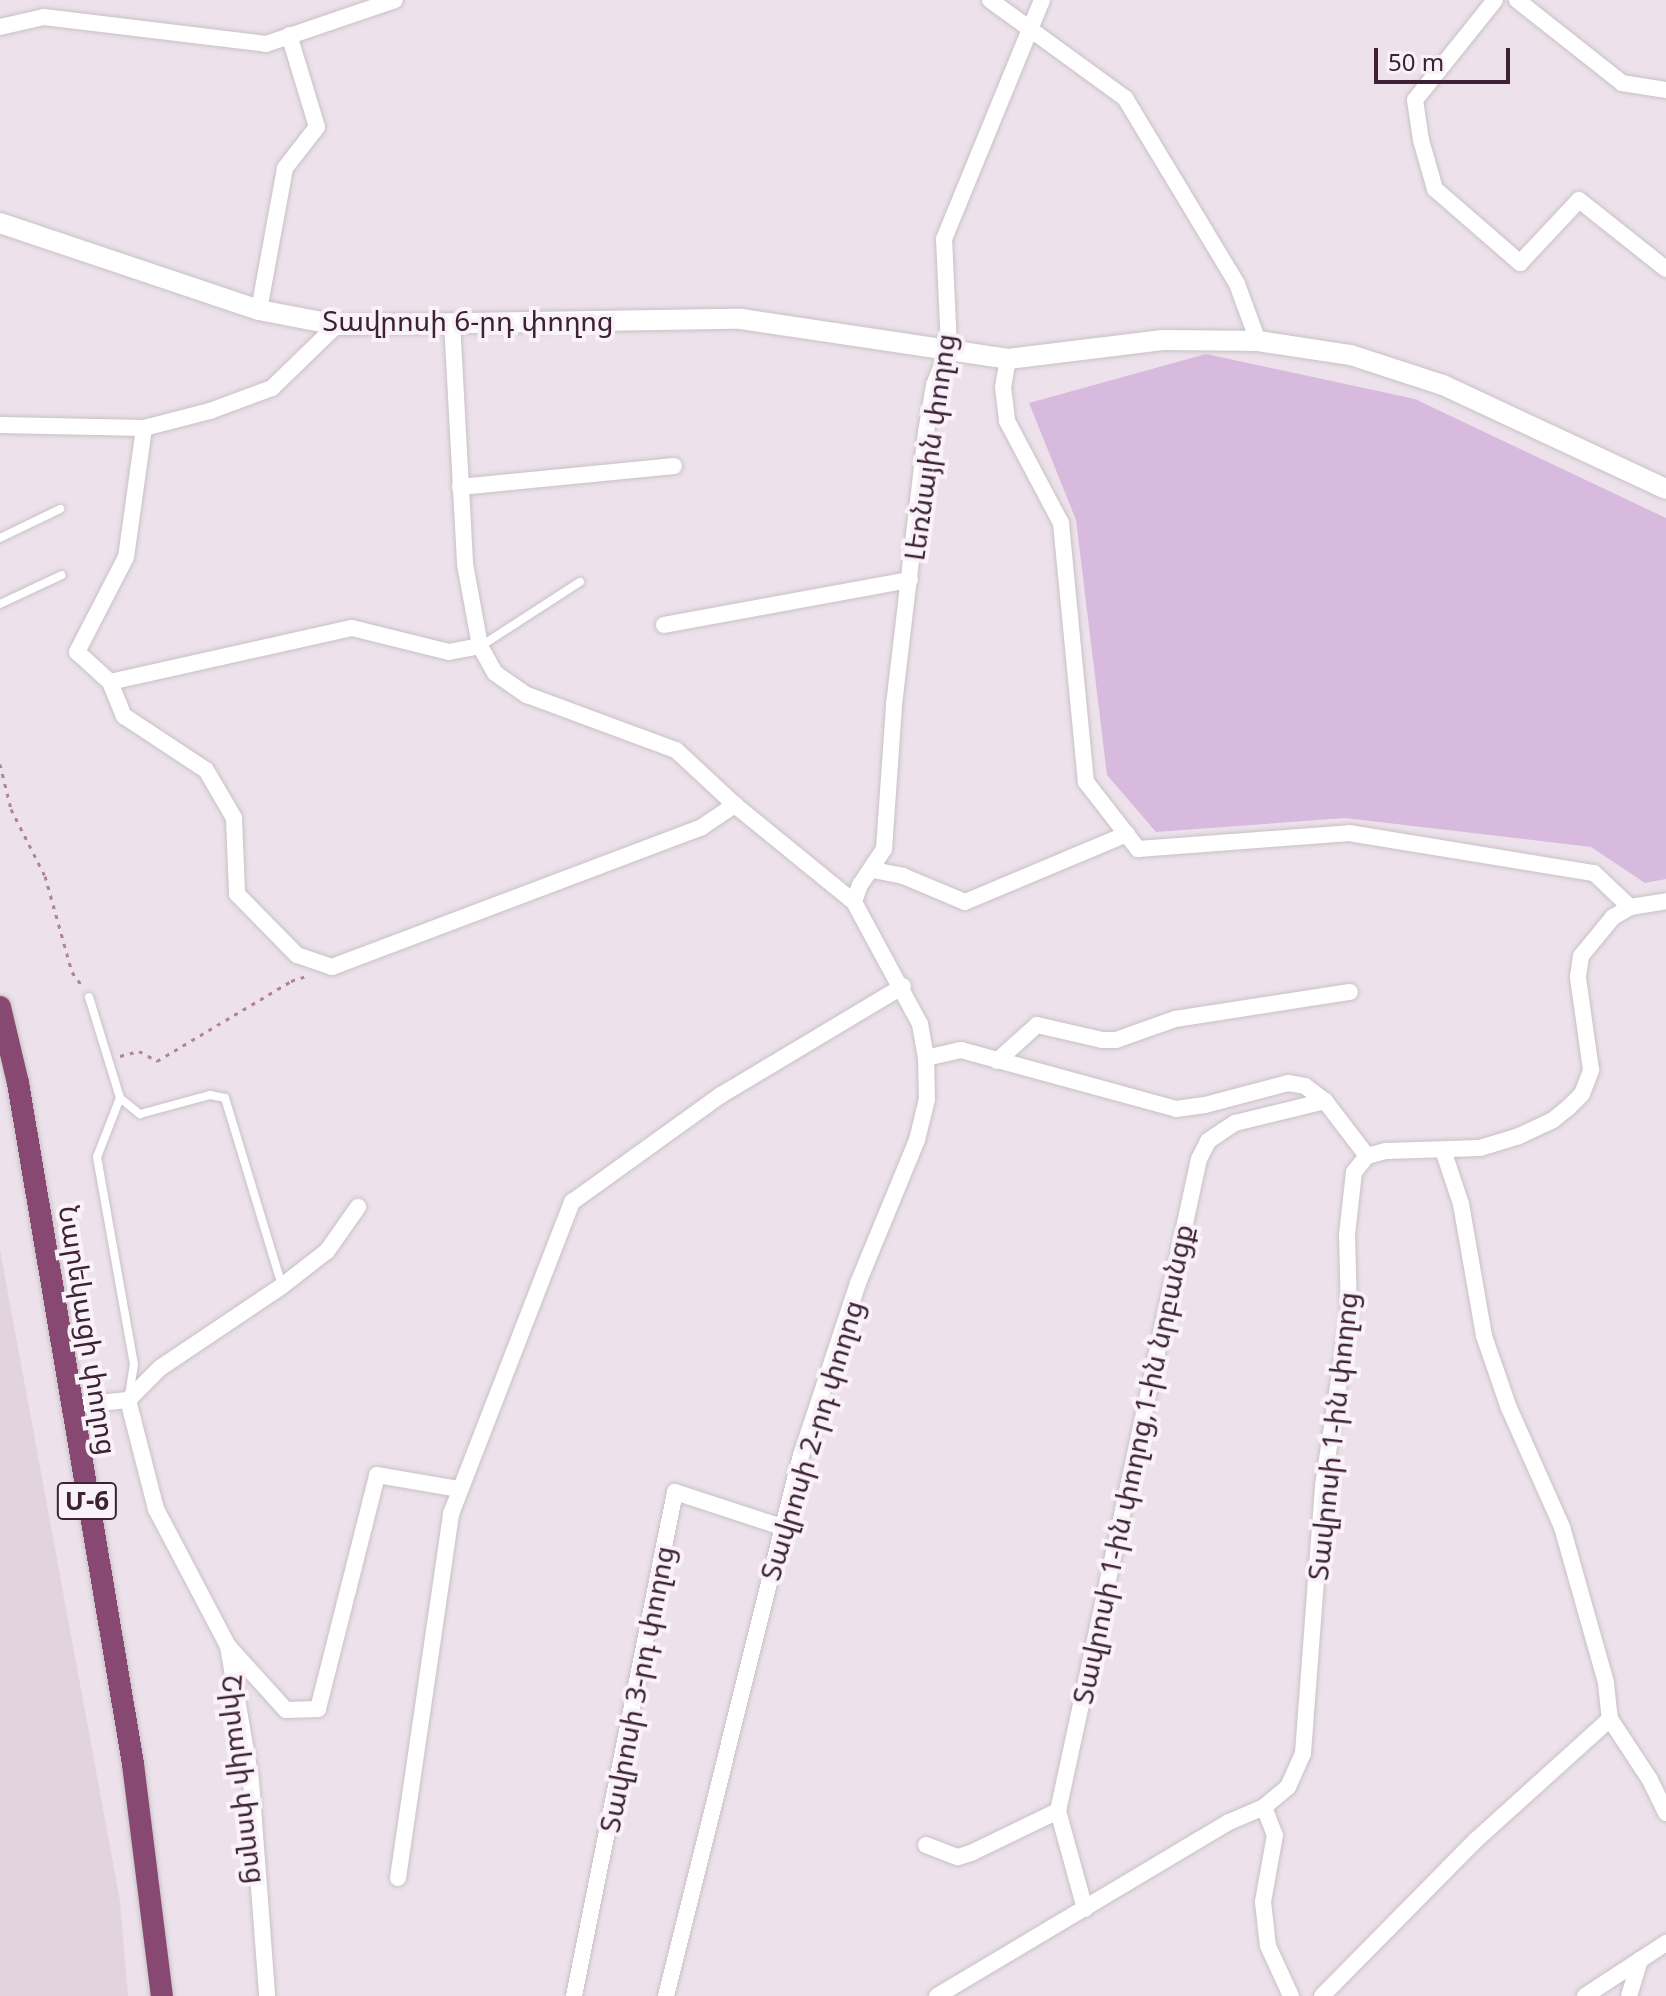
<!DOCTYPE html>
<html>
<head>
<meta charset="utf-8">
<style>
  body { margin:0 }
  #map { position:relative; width:1666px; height:1996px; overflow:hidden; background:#ede2eb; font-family:"Noto Sans","Noto Sans Armenian",sans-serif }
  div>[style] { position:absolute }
  .built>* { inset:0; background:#e1d3df }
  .green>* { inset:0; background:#d8bade }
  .path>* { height:3px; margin-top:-1.5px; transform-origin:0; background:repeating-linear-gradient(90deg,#b182a5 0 4px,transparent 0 10px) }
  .roads { filter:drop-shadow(0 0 2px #c9c1c7) drop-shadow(0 0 2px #c9c1c7) }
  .service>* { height:8px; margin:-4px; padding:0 4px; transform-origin:4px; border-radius:4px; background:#fff }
  .minor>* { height:16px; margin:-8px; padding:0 8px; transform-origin:8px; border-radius:8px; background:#fff }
  .tertiary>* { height:20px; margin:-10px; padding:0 10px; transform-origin:10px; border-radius:10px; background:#fff }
  .trunk>* { height:22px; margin:-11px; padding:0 11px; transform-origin:11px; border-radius:11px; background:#874872 }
  span { translate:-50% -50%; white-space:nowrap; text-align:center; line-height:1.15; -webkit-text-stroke:8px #f9f3f9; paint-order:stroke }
  .shield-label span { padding:2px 6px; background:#f9f3f9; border:2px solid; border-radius:6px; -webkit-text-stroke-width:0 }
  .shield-label { font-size:26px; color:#3e2136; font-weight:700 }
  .street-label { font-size:28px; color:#3e2136 }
  .scale { position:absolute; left:1374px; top:48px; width:136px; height:36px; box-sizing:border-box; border:4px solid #3e2136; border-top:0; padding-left:10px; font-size:24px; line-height:28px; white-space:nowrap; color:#3e2136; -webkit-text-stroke:6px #f9f3f9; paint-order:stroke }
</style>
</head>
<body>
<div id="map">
  <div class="built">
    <div style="clip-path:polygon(0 1250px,120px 1901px,128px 1996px,0 1996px)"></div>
  </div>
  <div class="green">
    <div style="clip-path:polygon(1206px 354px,1415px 399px,1666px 518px,1666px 879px,1645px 883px,1591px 847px,1345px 818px,1156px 832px,1107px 775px,1076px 520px,1029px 403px)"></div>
  </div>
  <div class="path">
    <div style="left:0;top:764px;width:46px;rotate:76.3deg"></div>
    <div style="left:11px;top:809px;width:75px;rotate:63.1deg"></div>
    <div style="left:45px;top:876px;width:100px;rotate:74.3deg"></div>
    <div style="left:72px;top:972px;width:19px;rotate:54deg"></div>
    <div style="left:120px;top:1056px;width:20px;rotate:-15deg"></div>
    <div style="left:139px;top:1051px;width:21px;rotate:29deg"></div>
    <div style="left:157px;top:1061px;width:156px;rotate:-30.8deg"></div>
    <div style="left:291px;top:981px;width:16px;rotate:-18deg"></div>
  </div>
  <div class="roads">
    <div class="service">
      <div style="left:0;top:538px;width:67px;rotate:-25.8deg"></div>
      <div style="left:0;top:604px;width:68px;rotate:-25.1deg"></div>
      <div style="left:481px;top:646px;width:118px;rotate:-32.9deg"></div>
      <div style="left:89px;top:997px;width:106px;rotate:72.9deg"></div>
      <div style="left:120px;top:1098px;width:63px;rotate:111.3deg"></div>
      <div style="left:97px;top:1157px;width:210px;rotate:79.9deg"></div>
      <div style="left:134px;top:1364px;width:31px;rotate:99deg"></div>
      <div style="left:120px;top:1098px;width:26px;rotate:39deg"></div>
      <div style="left:140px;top:1114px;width:73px;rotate:-15.2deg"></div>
      <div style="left:210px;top:1095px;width:15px;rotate:11deg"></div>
      <div style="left:225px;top:1098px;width:196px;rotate:73.1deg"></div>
    </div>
    <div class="minor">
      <div style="left:990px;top:0;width:167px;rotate:36deg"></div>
      <div style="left:1125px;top:98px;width:217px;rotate:58.9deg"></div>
      <div style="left:1237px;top:284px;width:61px;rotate:69.8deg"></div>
      <div style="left:1495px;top:0;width:128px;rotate:128.7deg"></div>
      <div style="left:1415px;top:100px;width:40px;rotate:81.5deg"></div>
      <div style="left:1421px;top:140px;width:51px;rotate:74.1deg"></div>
      <div style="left:1435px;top:189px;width:113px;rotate:41deg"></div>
      <div style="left:1520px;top:263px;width:86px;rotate:-46.9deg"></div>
      <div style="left:1579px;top:200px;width:111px;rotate:38.4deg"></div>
      <div style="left:1517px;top:0;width:134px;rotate:38.3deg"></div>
      <div style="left:1622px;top:83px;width:45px;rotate:9deg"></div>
      <div style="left:0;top:27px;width:45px;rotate:-12.8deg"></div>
      <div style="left:44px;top:17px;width:224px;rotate:6.9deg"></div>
      <div style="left:266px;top:44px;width:136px;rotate:-18.8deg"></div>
      <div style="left:259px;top:310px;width:144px;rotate:-79.6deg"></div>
      <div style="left:285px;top:168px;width:52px;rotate:-52deg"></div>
      <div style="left:317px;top:127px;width:96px;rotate:-106.9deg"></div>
      <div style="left:452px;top:322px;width:242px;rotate:86.9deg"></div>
      <div style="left:465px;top:564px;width:83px;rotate:79.6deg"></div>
      <div style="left:480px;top:646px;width:31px;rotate:61deg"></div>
      <div style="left:495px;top:673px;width:39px;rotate:35deg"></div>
      <div style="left:527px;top:695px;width:159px;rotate:20.3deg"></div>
      <div style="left:676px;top:750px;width:81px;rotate:43deg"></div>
      <div style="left:735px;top:805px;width:154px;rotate:39.2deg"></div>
      <div style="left:854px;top:902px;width:139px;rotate:61.6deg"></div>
      <div style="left:920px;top:1024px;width:35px;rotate:80deg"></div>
      <div style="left:926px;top:1058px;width:41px;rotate:88.6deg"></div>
      <div style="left:927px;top:1099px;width:42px;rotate:103.7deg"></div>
      <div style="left:917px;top:1140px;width:155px;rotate:112.4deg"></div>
      <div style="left:858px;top:1283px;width:181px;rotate:108.3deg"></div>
      <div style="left:801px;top:1455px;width:558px;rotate:104.01deg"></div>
      <div style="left:1008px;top:359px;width:28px;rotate:100deg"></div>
      <div style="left:1003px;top:387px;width:34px;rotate:83deg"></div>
      <div style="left:1007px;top:421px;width:115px;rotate:62.1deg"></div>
      <div style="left:1061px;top:523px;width:260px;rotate:84.5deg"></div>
      <div style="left:1086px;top:782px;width:85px;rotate:52.2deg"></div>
      <div style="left:1138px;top:849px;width:212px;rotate:-4.3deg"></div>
      <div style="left:1349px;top:833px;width:248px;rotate:9.3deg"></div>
      <div style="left:1594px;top:873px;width:50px;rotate:43.4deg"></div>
      <div style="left:0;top:425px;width:144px;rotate:1.2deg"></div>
      <div style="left:144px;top:428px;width:68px;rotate:-14.4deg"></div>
      <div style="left:210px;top:411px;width:66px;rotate:-20.4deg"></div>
      <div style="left:272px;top:388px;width:91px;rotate:-44.1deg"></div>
      <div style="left:144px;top:428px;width:130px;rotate:97.9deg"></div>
      <div style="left:126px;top:557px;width:107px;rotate:117.3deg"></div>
      <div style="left:77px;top:652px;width:45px;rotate:42.3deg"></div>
      <div style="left:110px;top:682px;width:37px;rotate:68deg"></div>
      <div style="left:124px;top:716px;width:98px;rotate:33.4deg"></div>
      <div style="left:206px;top:770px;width:56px;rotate:59.7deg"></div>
      <div style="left:234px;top:818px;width:76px;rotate:87.7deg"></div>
      <div style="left:237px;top:894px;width:86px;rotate:45.5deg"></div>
      <div style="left:297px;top:955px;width:37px;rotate:19deg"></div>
      <div style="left:332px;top:967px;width:396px;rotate:-20.7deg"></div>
      <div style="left:702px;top:827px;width:40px;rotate:-34deg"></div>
      <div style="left:460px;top:487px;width:215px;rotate:-5.6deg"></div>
      <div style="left:664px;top:625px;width:250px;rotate:-10.4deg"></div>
      <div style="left:110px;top:682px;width:248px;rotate:-12.6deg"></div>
      <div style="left:352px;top:628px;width:100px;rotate:13.9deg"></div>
      <div style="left:449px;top:652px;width:32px;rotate:-11deg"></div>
      <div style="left:873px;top:870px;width:31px;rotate:11deg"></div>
      <div style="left:903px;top:876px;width:67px;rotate:22.8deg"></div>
      <div style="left:965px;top:902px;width:176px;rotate:-22.8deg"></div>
      <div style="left:854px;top:902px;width:18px;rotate:-71deg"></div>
      <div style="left:860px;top:885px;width:43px;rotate:-56.3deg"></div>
      <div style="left:884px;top:849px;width:144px;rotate:-86deg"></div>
      <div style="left:894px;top:705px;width:275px;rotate:-83.3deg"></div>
      <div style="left:926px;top:432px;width:48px;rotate:-80.3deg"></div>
      <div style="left:934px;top:385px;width:40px;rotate:-68deg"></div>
      <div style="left:949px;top:348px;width:109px;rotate:-92.6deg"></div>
      <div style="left:944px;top:239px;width:258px;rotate:-67.7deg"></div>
      <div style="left:926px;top:1058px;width:36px;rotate:-13deg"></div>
      <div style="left:961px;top:1050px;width:223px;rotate:15.3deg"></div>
      <div style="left:1176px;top:1109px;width:29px;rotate:-8deg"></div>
      <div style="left:1205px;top:1105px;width:86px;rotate:-14.8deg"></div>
      <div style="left:1288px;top:1083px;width:17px;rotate:10deg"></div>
      <div style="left:1305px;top:1086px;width:25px;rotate:37deg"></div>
      <div style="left:1325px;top:1101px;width:69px;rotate:52.6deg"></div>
      <div style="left:997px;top:1061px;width:54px;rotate:-42deg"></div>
      <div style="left:1037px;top:1025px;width:67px;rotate:13deg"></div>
      <div style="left:1102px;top:1040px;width:14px"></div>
      <div style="left:1116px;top:1040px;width:63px;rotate:-19.6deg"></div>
      <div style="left:1175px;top:1019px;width:177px;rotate:-8.8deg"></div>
      <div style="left:1443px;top:1150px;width:57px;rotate:71.6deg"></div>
      <div style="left:1461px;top:1204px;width:134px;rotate:80.1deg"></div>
      <div style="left:1484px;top:1336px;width:76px;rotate:70.9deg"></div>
      <div style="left:1509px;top:1408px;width:130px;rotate:66deg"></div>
      <div style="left:1562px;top:1527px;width:162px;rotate:74.2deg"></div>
      <div style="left:1606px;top:1683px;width:36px;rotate:84deg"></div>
      <div style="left:1610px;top:1719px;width:73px;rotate:56.7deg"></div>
      <div style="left:1650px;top:1780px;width:37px;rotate:64deg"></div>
      <div style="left:128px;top:1400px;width:45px;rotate:-45deg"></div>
      <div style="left:160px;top:1368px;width:147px;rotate:-33.9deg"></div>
      <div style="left:282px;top:1286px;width:57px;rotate:-37.9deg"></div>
      <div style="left:327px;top:1251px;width:54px;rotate:-54.8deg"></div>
      <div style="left:71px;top:1406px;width:57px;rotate:-6deg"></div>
      <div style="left:128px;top:1400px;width:113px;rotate:75.6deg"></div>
      <div style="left:156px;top:1509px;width:155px;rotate:62.3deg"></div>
      <div style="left:228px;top:1646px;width:137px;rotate:80.3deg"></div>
      <div style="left:251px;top:1781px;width:216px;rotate:85.7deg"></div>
      <div style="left:229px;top:1647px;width:85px;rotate:47.9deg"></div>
      <div style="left:286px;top:1710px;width:32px;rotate:-2deg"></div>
      <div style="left:318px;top:1709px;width:241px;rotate:-75.8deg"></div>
      <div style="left:377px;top:1475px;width:83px;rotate:9.7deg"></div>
      <div style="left:1264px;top:1807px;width:30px;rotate:69deg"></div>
      <div style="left:1275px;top:1835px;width:68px;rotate:100.2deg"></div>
      <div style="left:1263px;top:1902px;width:44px;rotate:83.5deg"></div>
      <div style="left:1268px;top:1946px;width:55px;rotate:65.3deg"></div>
      <div style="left:926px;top:1845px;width:34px;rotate:21deg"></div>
      <div style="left:958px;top:1857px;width:14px;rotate:-17deg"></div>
      <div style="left:971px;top:1853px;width:97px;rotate:-25.8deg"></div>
      <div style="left:398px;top:1878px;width:368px;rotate:-81.7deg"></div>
      <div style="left:451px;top:1514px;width:335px;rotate:-68.8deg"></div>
      <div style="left:572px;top:1202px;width:183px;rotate:-35.7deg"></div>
      <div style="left:721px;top:1095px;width:212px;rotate:-30.9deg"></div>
      <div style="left:1085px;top:1909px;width:102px;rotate:-105.4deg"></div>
      <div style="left:1058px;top:1811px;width:667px;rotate:-77.8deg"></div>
      <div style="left:1199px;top:1159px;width:20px;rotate:-63deg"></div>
      <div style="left:1208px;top:1141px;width:32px;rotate:-34deg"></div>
      <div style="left:1235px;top:1123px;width:93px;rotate:-13.7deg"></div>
      <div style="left:574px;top:1996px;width:514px;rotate:-78.67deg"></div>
      <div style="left:675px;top:1492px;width:113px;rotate:18.1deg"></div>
      <div style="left:937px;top:1996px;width:340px;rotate:-30.8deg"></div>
      <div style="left:1229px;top:1822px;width:38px;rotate:-23deg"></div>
      <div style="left:1264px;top:1807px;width:31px;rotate:-40deg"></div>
      <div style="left:1288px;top:1787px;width:37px;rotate:-66deg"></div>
      <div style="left:1303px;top:1753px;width:268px;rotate:-85.7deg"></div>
      <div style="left:1323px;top:1486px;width:173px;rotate:-81.4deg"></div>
      <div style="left:1349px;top:1315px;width:80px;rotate:-91.4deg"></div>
      <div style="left:1347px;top:1235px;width:63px;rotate:-83.7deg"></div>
      <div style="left:1354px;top:1172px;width:21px;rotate:-51deg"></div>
      <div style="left:1367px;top:1156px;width:20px;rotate:-15deg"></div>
      <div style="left:1386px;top:1151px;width:94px;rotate:-1.8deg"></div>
      <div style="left:1480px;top:1148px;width:39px;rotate:-17deg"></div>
      <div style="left:1517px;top:1137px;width:40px;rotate:-25deg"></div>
      <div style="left:1553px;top:1120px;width:21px;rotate:-39deg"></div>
      <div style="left:1569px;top:1107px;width:18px;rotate:-45deg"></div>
      <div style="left:1582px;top:1094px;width:26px;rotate:-69deg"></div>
      <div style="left:1591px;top:1070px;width:94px;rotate:-98deg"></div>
      <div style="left:1578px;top:977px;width:21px;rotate:-82deg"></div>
      <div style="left:1581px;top:956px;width:50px;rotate:-50.6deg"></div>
      <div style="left:1613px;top:917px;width:20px;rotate:-30deg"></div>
      <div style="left:1630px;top:907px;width:36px;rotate:-9deg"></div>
      <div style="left:1322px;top:1996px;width:219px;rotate:-45.4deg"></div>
      <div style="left:1476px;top:1840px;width:181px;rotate:-42.1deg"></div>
      <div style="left:1585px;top:1996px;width:97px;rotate:-33.2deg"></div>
      <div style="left:1629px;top:1996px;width:38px;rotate:-73deg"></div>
    </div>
    <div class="tertiary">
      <div style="left:0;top:223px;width:273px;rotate:18.6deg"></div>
      <div style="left:259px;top:310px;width:79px;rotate:10.9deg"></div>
      <div style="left:337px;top:325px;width:404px;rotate:-0.9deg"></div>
      <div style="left:741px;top:319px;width:270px;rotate:8.5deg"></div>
      <div style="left:1008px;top:359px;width:156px;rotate:-7deg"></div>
      <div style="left:1163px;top:340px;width:95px;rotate:0.6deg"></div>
      <div style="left:1258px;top:341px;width:94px;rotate:8.6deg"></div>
      <div style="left:1351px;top:355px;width:97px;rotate:18.1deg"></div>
      <div style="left:1443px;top:385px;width:246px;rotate:25deg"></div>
    </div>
    <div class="trunk">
      <div style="left:0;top:1007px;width:78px;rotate:76.7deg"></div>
      <div style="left:18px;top:1083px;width:691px;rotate:80.41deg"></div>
      <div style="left:133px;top:1764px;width:234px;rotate:82.9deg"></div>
    </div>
  </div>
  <div class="shield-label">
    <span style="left:87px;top:1501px">Մ-6</span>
  </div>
  <div class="street-label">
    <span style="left:468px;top:320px">Տավրոսի 6-րդ փողոց</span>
    <span style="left:929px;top:447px;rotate:-82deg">Լեռնային փողոց</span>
    <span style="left:89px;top:1330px;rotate:81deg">Նարեկացի փողոց</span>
    <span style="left:1332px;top:1436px;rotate:-84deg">Տավրոսի 1-ին փողոց</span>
    <span style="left:811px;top:1440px;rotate:-73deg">Տավրոսի 2-րդ փողոց</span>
    <span style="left:1132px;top:1464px;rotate:-78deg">Տավրոսի 1-ին փողոց,1-ին նրբանցք</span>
    <span style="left:636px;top:1689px;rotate:-79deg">Տավրոսի 3-րդ փողոց</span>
    <span style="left:245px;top:1779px;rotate:83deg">Շիրակի փողոց</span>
  </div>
  <div class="scale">50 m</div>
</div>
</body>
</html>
